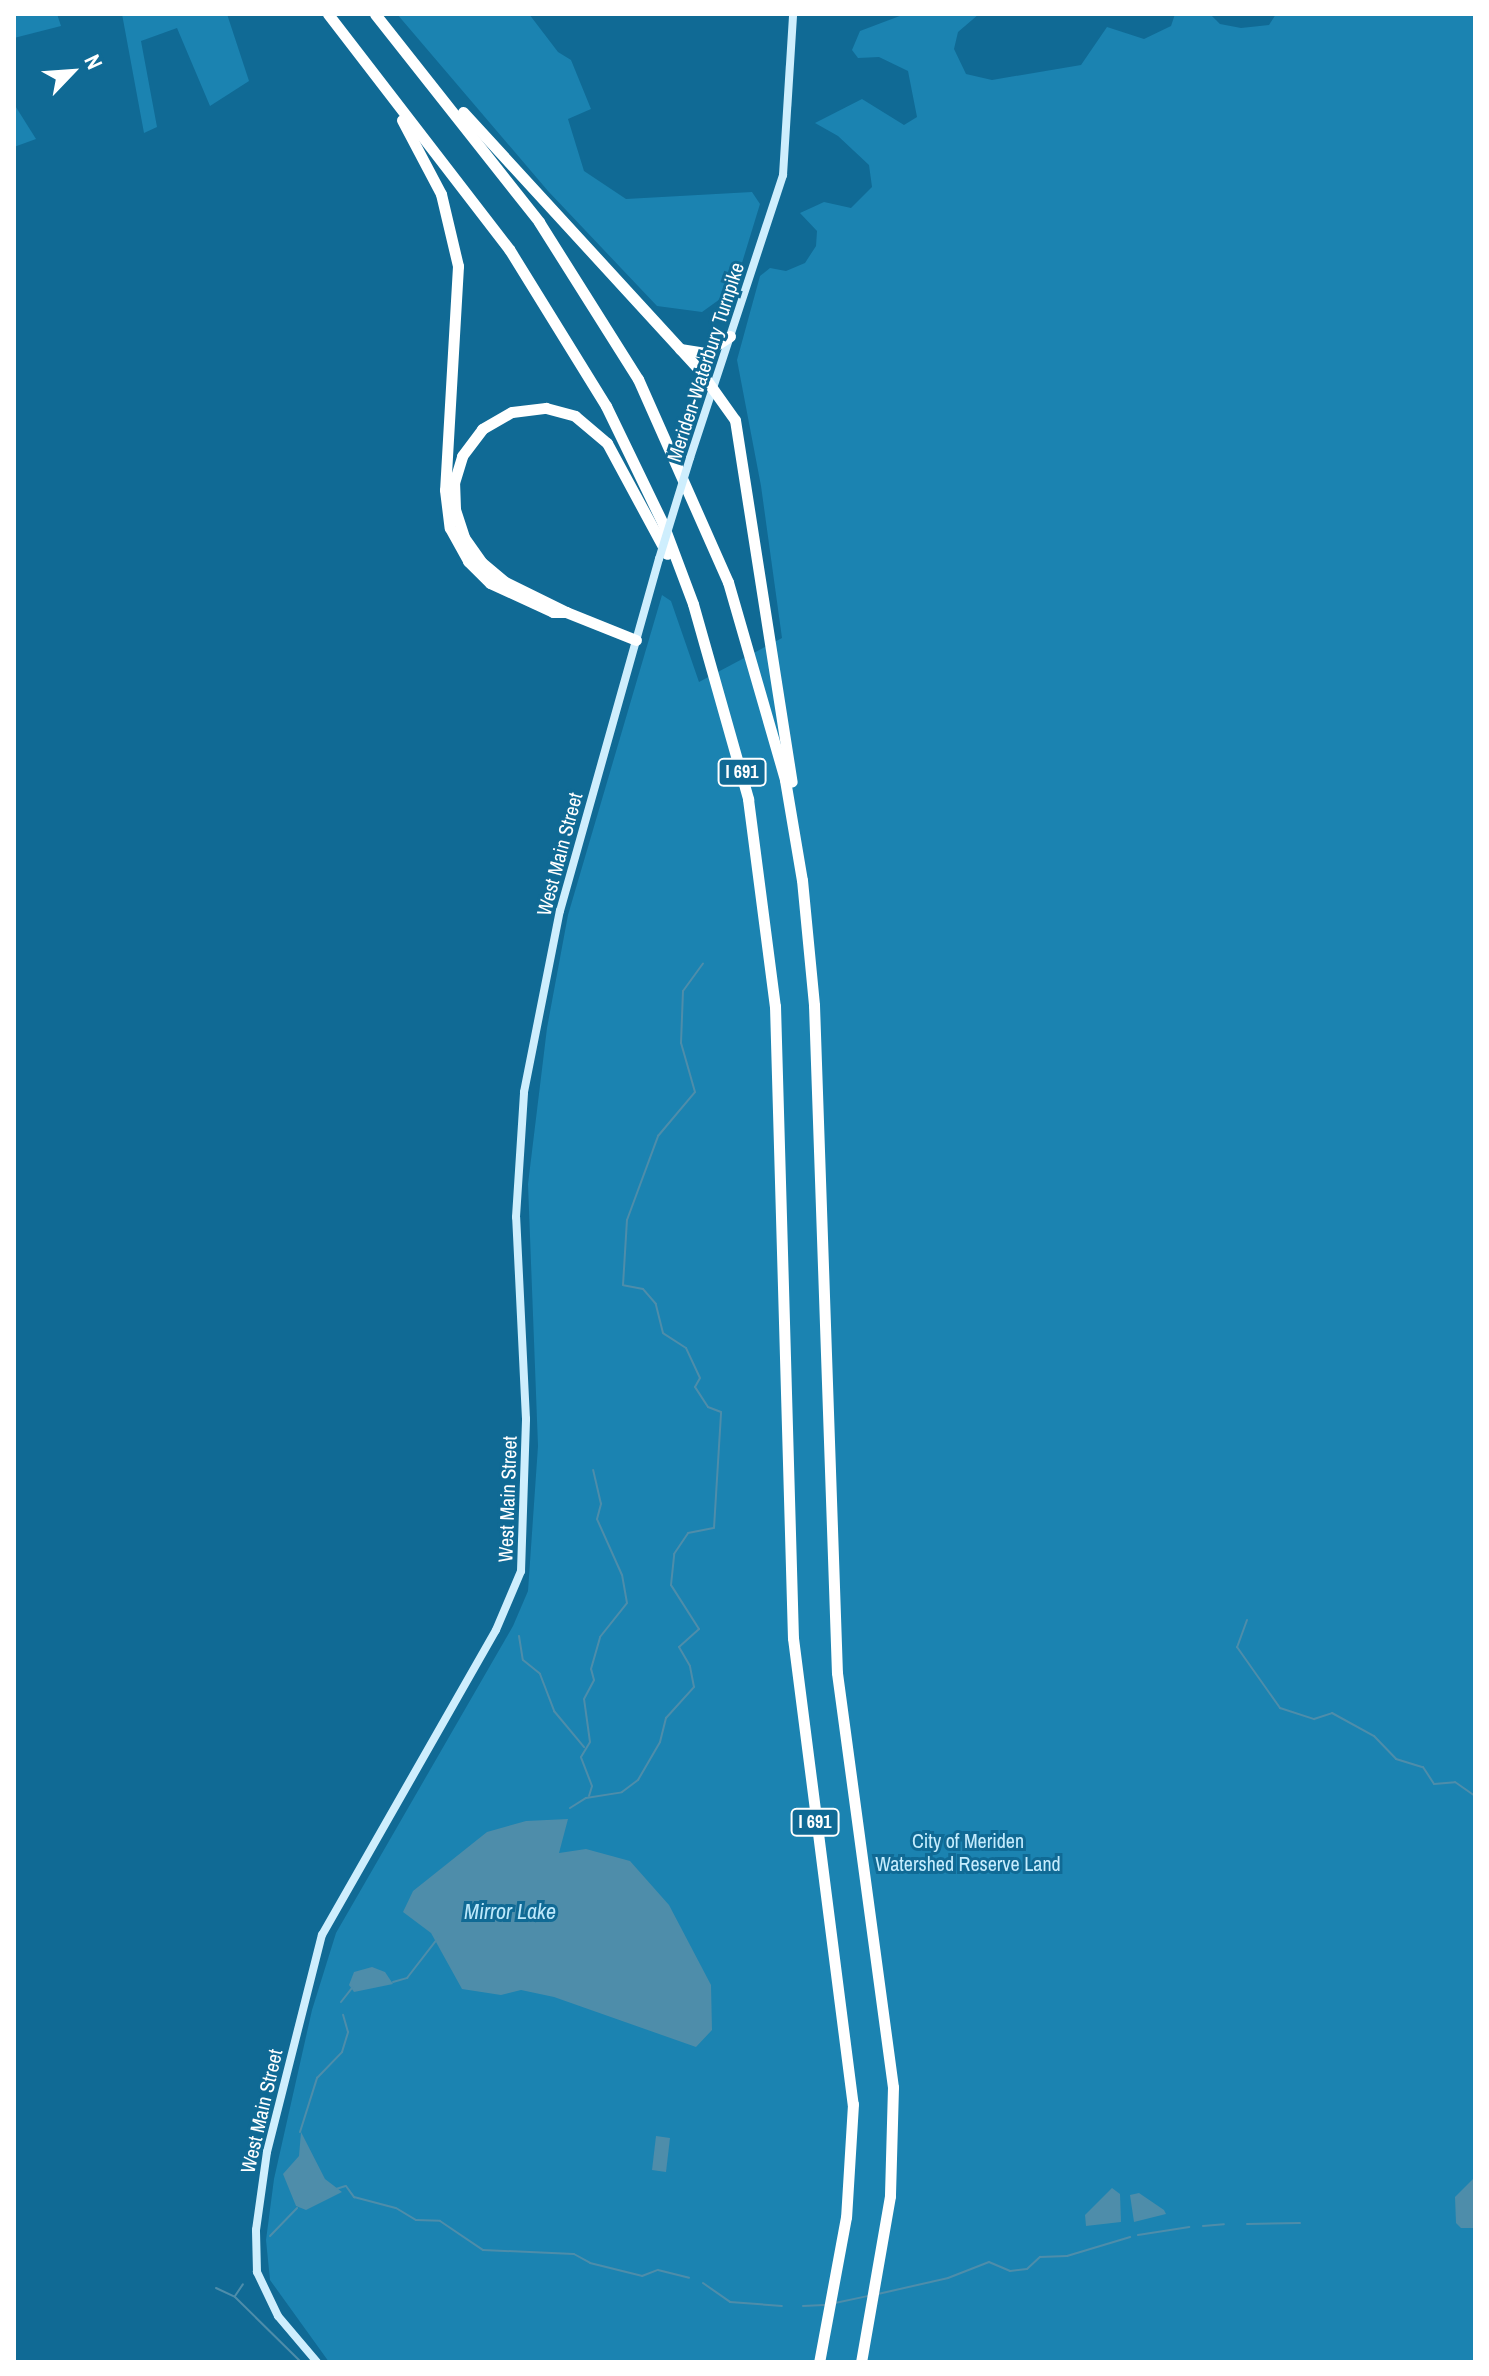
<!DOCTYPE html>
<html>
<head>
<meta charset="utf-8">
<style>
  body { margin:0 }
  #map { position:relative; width:1489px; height:2376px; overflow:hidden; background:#106a95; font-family:"Archivo Narrow",sans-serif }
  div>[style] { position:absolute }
  .green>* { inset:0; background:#1b83b1 }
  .water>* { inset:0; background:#4e8daa }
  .stream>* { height:2px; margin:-1px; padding:0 1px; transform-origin:1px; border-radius:1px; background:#4e8daa }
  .secondary>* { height:8px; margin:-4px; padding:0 4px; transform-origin:4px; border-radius:4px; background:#ceeefd }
  .highway>* { height:11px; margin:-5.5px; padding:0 5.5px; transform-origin:5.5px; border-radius:5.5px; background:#fff }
  .secondary-bridge>* { height:8px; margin:-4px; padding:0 4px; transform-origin:4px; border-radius:4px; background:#ceeefd }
  span { translate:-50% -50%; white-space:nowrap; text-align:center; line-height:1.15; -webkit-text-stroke:6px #106a95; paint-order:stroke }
  .shield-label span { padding:2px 6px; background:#106a95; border:2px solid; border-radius:6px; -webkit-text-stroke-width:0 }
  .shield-label { font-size:18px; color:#fff; font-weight:700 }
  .street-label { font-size:20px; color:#fff }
  .park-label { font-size:20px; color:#c6edfe }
  .water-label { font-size:22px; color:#bce8fb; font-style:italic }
  .frame { position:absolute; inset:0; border:16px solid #fff; pointer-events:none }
  .north { position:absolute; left:32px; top:32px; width:80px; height:80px; -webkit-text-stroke:6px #106a95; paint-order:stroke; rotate:65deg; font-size:22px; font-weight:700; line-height:32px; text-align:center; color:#fff }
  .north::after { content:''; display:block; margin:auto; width:28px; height:36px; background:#fff; clip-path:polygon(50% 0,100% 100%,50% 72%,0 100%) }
</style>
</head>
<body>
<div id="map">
  <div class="green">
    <div style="clip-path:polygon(14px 14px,57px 14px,61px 26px,14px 38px)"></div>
    <div style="clip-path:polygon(122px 14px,227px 14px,249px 81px,210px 106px,177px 28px,141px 41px,157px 127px,144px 133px)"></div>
    <div style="clip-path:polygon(397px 14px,529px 14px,558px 52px,571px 60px,591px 109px,568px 119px,584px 171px,626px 199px,752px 192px,760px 204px,734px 289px,702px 312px,657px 306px,548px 191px)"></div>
    <div style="clip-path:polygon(905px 14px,979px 14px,958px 32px,954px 49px,966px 74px,992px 80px,1081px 65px,1107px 27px,1144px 39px,1171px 26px,1175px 14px,1210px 14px,1220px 24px,1241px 28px,1269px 25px,1276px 14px,1475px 14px,1475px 2362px,329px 2362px,270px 2280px,266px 2240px,274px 2179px,312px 2010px,336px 1933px,513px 1626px,528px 1591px,538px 1446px,528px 1184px,547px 1028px,568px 915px,662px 595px,671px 601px,699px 682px,782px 638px,761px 486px,737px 360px,760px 276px,770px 268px,786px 271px,805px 263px,816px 246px,817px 231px,800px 213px,824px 202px,851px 208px,872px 187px,869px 165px,838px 136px,815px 123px,862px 99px,904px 125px,917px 117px,908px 71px,879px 57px,858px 58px,852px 50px,860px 31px)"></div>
    <div style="clip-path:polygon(14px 104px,36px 139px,14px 147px)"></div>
  </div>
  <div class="water">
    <div style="clip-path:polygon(568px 1819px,559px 1853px,586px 1849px,630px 1861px,669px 1905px,711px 1985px,712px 2030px,696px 2047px,554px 1997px,521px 1990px,501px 1995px,462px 1989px,431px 1933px,403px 1912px,413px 1891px,487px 1832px,526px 1821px)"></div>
    <div style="clip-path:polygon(372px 1967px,385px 1972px,393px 1984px,354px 1992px,349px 1985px,354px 1972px)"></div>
    <div style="clip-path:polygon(301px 2132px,325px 2179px,342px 2192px,306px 2210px,296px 2206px,283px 2174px,299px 2156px)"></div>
    <div style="clip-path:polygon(656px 2136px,670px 2138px,666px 2172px,652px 2170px)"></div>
    <div style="clip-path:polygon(1475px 2169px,1475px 2228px,1461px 2228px,1456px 2223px,1455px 2197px,1474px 2178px)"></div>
    <div style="clip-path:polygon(1112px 2188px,1120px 2194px,1121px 2222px,1086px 2226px,1085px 2215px)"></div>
    <div style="clip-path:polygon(1139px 2193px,1164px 2210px,1166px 2214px,1134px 2222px,1130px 2195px)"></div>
  </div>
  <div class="stream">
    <div style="left:1247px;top:1620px;width:29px;rotate:110deg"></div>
    <div style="left:1237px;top:1647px;width:75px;rotate:54.8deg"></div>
    <div style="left:1280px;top:1708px;width:36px;rotate:18deg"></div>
    <div style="left:1314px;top:1719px;width:19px;rotate:-18deg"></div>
    <div style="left:1332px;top:1713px;width:48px;rotate:28.7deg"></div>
    <div style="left:1374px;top:1736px;width:32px;rotate:46deg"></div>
    <div style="left:1396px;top:1759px;width:28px;rotate:17deg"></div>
    <div style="left:1423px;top:1767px;width:20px;rotate:57deg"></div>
    <div style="left:1434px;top:1784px;width:21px;rotate:-5deg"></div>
    <div style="left:1455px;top:1782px;width:24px;rotate:35deg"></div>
    <div style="left:519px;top:1636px;width:24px;rotate:81deg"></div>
    <div style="left:523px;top:1660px;width:22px;rotate:39deg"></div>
    <div style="left:540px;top:1674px;width:40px;rotate:69deg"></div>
    <div style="left:554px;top:1711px;width:47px;rotate:50.2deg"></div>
    <div style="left:589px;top:1796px;width:10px;rotate:-73deg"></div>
    <div style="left:592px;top:1786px;width:31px;rotate:-111deg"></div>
    <div style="left:581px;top:1757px;width:17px;rotate:-59deg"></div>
    <div style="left:590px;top:1742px;width:43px;rotate:-97.9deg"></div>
    <div style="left:584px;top:1699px;width:21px;rotate:-62deg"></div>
    <div style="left:594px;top:1680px;width:11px;rotate:-105deg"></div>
    <div style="left:591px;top:1669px;width:33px;rotate:-74deg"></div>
    <div style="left:600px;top:1637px;width:43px;rotate:-51.5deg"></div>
    <div style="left:627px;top:1603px;width:28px;rotate:-100deg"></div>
    <div style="left:622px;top:1575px;width:61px;rotate:-114.1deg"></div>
    <div style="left:597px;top:1519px;width:16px;rotate:-75deg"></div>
    <div style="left:601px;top:1504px;width:35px;rotate:-103deg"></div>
    <div style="left:570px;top:1808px;width:19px;rotate:-32deg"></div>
    <div style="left:586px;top:1798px;width:36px;rotate:-9deg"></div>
    <div style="left:622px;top:1792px;width:20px;rotate:-37deg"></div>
    <div style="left:638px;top:1780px;width:44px;rotate:-59.9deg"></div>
    <div style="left:660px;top:1742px;width:25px;rotate:-76deg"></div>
    <div style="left:666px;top:1718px;width:42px;rotate:-47.9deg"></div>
    <div style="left:694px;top:1687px;width:21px;rotate:-101deg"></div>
    <div style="left:690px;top:1666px;width:22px;rotate:-120deg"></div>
    <div style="left:679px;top:1647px;width:27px;rotate:-42deg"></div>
    <div style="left:699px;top:1629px;width:52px;rotate:-122.5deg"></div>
    <div style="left:671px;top:1585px;width:31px;rotate:-84deg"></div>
    <div style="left:674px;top:1554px;width:25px;rotate:-56deg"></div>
    <div style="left:688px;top:1533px;width:26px;rotate:-11deg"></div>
    <div style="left:714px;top:1528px;width:116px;rotate:-86.5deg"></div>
    <div style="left:721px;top:1412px;width:14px;rotate:-159deg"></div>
    <div style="left:708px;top:1407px;width:24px;rotate:-123deg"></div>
    <div style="left:695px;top:1387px;width:10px;rotate:-61deg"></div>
    <div style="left:700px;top:1378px;width:33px;rotate:-115deg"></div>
    <div style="left:686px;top:1348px;width:27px;rotate:-147deg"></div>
    <div style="left:663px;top:1333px;width:30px;rotate:-104deg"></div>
    <div style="left:656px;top:1304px;width:20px;rotate:-131deg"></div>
    <div style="left:643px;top:1289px;width:20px;rotate:-169deg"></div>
    <div style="left:623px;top:1285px;width:65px;rotate:-86.5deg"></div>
    <div style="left:627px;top:1220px;width:90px;rotate:-69.7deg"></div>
    <div style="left:658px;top:1136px;width:57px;rotate:-49.9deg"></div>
    <div style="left:695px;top:1092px;width:51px;rotate:-105.9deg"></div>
    <div style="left:681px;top:1043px;width:52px;rotate:-87.8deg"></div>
    <div style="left:683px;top:991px;width:34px;rotate:-54deg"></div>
    <div style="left:393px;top:1982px;width:15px;rotate:-16deg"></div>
    <div style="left:407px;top:1978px;width:51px;rotate:-52.2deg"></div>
    <div style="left:341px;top:2002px;width:18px;rotate:-52deg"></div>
    <div style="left:300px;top:2132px;width:57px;rotate:-72.5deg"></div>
    <div style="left:317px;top:2078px;width:36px;rotate:-46deg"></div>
    <div style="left:342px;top:2052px;width:21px;rotate:-73deg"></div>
    <div style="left:348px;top:2032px;width:18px;rotate:-106deg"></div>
    <div style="left:336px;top:2189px;width:10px;rotate:-17deg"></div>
    <div style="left:346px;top:2186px;width:14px;rotate:54deg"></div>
    <div style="left:354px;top:2197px;width:43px;rotate:14.7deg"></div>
    <div style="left:396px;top:2208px;width:23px;rotate:31deg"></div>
    <div style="left:416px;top:2220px;width:24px;rotate:2deg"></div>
    <div style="left:440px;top:2221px;width:52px;rotate:34deg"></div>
    <div style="left:483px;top:2250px;width:91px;rotate:2.5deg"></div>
    <div style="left:574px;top:2254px;width:18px;rotate:29deg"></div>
    <div style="left:590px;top:2263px;width:54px;rotate:14deg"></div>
    <div style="left:642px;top:2276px;width:17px;rotate:-21deg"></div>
    <div style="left:658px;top:2270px;width:32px;rotate:14deg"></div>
    <div style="left:1247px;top:2224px;width:53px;rotate:-1.1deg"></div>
    <div style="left:1203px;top:2226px;width:21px;rotate:-5deg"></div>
    <div style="left:1138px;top:2235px;width:52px;rotate:-8.9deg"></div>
    <div style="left:270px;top:2236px;width:39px;rotate:-46deg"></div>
    <div style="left:703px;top:2283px;width:33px;rotate:35deg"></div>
    <div style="left:730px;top:2302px;width:52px;rotate:4.4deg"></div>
    <div style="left:216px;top:2288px;width:21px;rotate:25deg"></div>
    <div style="left:235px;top:2297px;width:93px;rotate:44.6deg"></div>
    <div style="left:878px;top:2294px;width:72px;rotate:-12.9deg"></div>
    <div style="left:948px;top:2278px;width:44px;rotate:-21.3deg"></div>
    <div style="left:989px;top:2262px;width:23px;rotate:23deg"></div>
    <div style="left:1010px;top:2271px;width:17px;rotate:-7deg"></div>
    <div style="left:1027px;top:2269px;width:18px;rotate:-43deg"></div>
    <div style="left:1040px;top:2257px;width:27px;rotate:-2deg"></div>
    <div style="left:1067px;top:2256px;width:66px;rotate:-16.8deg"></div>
    <div style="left:235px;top:2296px;width:14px;rotate:-56deg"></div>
    <div style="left:835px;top:2303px;width:33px;rotate:-12deg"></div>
    <div style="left:803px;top:2306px;width:21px;rotate:-3deg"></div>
  </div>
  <div class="secondary">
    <div style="left:690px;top:458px;width:298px;rotate:-71.8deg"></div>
    <div style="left:783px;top:175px;width:161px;rotate:-86.4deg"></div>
    <div style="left:317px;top:2362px;width:60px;rotate:-130.3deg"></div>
    <div style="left:278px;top:2316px;width:49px;rotate:-115.5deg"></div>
    <div style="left:257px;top:2272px;width:42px;rotate:-91.4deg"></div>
    <div style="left:256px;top:2230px;width:79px;rotate:-82deg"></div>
    <div style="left:267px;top:2152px;width:224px;rotate:-75.8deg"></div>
    <div style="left:322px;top:1935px;width:351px;rotate:-60.3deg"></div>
    <div style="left:496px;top:1630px;width:64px;rotate:-67deg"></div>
    <div style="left:521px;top:1571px;width:152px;rotate:-88.1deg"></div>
    <div style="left:526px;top:1419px;width:202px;rotate:-92.8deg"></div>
    <div style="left:516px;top:1217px;width:125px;rotate:-86.3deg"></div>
    <div style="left:524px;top:1092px;width:185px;rotate:-78.8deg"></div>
    <div style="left:560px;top:911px;width:366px;rotate:-74.3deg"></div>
  </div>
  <div class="highway">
    <div style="left:328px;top:14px;width:297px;rotate:52.4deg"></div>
    <div style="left:509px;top:249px;width:185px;rotate:58.3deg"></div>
    <div style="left:606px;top:406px;width:131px;rotate:64.2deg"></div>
    <div style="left:663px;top:524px;width:85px;rotate:69.4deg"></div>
    <div style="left:693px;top:604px;width:203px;rotate:74.2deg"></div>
    <div style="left:748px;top:799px;width:209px;rotate:82.6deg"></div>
    <div style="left:775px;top:1006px;width:632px;rotate:88.37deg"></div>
    <div style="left:793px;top:1638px;width:470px;rotate:82.7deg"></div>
    <div style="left:853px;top:2104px;width:113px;rotate:93.5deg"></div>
    <div style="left:846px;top:2217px;width:147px;rotate:100.5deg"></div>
    <div style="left:375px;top:14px;width:265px;rotate:51.7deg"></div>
    <div style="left:539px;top:222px;width:186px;rotate:57.8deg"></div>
    <div style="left:638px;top:379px;width:222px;rotate:66.1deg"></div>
    <div style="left:728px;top:582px;width:206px;rotate:73.9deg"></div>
    <div style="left:785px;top:780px;width:101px;rotate:80.4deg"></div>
    <div style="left:802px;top:880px;width:126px;rotate:84.5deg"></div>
    <div style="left:814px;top:1005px;width:668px;rotate:88.03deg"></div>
    <div style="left:837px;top:1673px;width:418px;rotate:82.3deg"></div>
    <div style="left:893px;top:2087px;width:109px;rotate:91.6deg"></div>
    <div style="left:890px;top:2196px;width:169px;rotate:99.9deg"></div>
    <div style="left:463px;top:112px;width:351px;rotate:47.5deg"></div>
    <div style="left:700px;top:371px;width:60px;rotate:54.5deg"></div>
    <div style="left:735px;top:420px;width:366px;rotate:81.1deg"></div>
    <div style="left:402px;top:120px;width:84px;rotate:62.2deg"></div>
    <div style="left:441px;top:194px;width:74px;rotate:76.7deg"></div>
    <div style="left:458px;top:266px;width:224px;rotate:93.3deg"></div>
    <div style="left:445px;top:490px;width:38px;rotate:83deg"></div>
    <div style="left:450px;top:528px;width:38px;rotate:61deg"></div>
    <div style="left:468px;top:561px;width:31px;rotate:45deg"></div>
    <div style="left:490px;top:583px;width:69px;rotate:24.7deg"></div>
    <div style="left:553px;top:612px;width:13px"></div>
    <div style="left:680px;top:349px;width:24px;rotate:9deg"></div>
    <div style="left:704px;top:353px;width:31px;rotate:-33deg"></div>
    <div style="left:636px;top:640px;width:75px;rotate:-158.2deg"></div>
    <div style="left:566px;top:612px;width:68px;rotate:-153.8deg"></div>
    <div style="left:505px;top:582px;width:30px;rotate:-140deg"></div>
    <div style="left:482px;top:563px;width:32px;rotate:-125deg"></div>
    <div style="left:464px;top:537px;width:29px;rotate:-108deg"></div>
    <div style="left:455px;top:509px;width:26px;rotate:-92deg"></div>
    <div style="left:454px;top:483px;width:28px;rotate:-73deg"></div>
    <div style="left:462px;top:456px;width:34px;rotate:-53deg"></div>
    <div style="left:482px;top:429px;width:34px;rotate:-30deg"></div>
    <div style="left:512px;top:412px;width:34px;rotate:-7deg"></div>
    <div style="left:546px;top:408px;width:30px;rotate:15deg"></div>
    <div style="left:575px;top:416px;width:42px;rotate:40.2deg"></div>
    <div style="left:607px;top:443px;width:126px;rotate:61.6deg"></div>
  </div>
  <div class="secondary-bridge">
    <div style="left:659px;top:559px;width:106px;rotate:-72.9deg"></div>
  </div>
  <div class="shield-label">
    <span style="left:742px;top:772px">I 691</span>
    <span style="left:815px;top:1822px">I 691</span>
  </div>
  <div class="street-label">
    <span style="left:705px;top:362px;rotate:-72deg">Meriden-Waterbury Turnpike</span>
    <span style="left:559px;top:854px;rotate:-75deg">West Main Street</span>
    <span style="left:507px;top:1499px;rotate:-88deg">West Main Street</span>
    <span style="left:261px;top:2111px;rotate:-77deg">West Main Street</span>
  </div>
  <div class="park-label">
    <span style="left:968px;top:1852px">City of Meriden<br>Watershed Reserve Land</span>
  </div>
  <div class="water-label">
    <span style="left:510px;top:1912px">Mirror Lake</span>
  </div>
  <div class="frame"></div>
  <div class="north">N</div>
</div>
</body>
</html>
